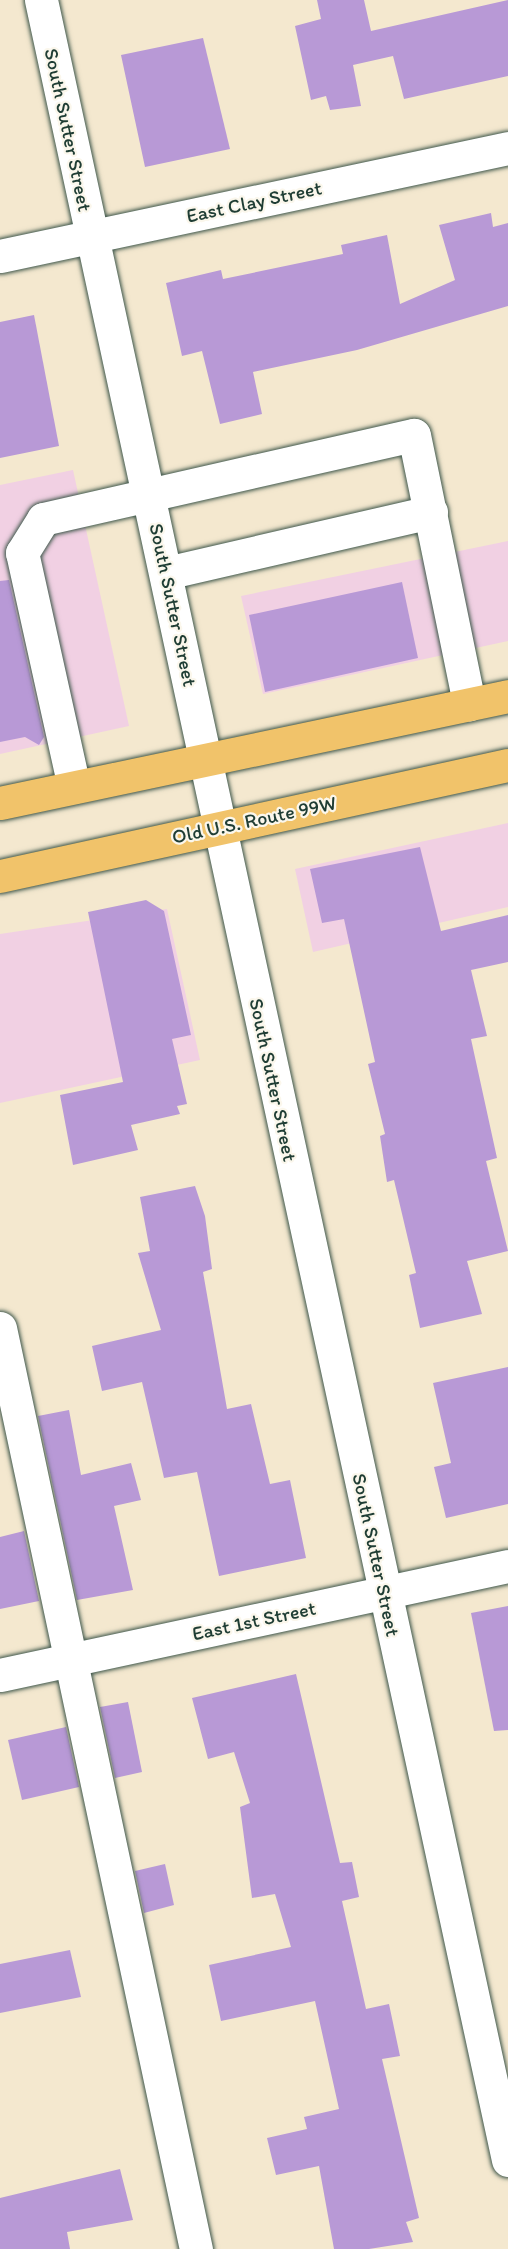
<!DOCTYPE html>
<html>
<head>
<meta charset="utf-8">
<style>
  body { margin:0 }
  #map { position:relative; width:508px; height:2249px; overflow:hidden; background:#f4e8cf; font-family:Itim,sans-serif }
  div>[style] { position:absolute }
  .built>* { inset:0; background:#f1d0e3 }
  .building>* { inset:0; background:#b899d6 }
  .roads { filter:drop-shadow(0 0 2px #3f574b) drop-shadow(0 0 2px #3f574b) }
  .minor>* { height:33px; margin:-16.5px; padding:0 16.5px; transform-origin:16.5px; border-radius:16.5px; background:#fff }
  .major>* { height:33px; margin:-16.5px; padding:0 16.5px; transform-origin:16.5px; border-radius:16.5px; background:#f1c36a }
  span { translate:-50% -50%; white-space:nowrap; text-align:center; line-height:1.15; -webkit-text-stroke:4.5px #fbf7ec; paint-order:stroke }
  .street-label { font-size:20px; color:#1f3d34 }
</style>
</head>
<body>
<div id="map">
  <div class="built">
    <div style="clip-path:polygon(73px 470px,129px 726px,0 754px,0 485px)"></div>
    <div style="clip-path:polygon(508px 541px,508px 641px,263px 694px,241px 596px)"></div>
    <div style="clip-path:polygon(508px 823px,508px 907px,313px 952px,295px 869px)"></div>
    <div style="clip-path:polygon(167px 909px,200px 1060px,0 1103px,0 934px)"></div>
  </div>
  <div class="building">
    <div style="clip-path:polygon(317px 0,364px 0,371px 31px,508px 0,508px 76px,404px 99px,393px 56px,353px 65px,361px 106px,330px 110px,326px 96px,311px 100px,295px 26px,321px 19px)"></div>
    <div style="clip-path:polygon(203px 38px,230px 149px,145px 167px,121px 55px)"></div>
    <div style="clip-path:polygon(491px 213px,493px 227px,508px 223px,508px 306px,357px 350px,253px 372px,262px 414px,220px 424px,202px 351px,182px 356px,166px 283px,221px 270px,223px 279px,343px 254px,341px 245px,387px 235px,400px 304px,455px 280px,439px 225px)"></div>
    <div style="clip-path:polygon(34px 315px,59px 446px,0 458px,0 322px)"></div>
    <div style="clip-path:polygon(9px 580px,44px 737px,39px 745px,25px 737px,0 742px,0 581px)"></div>
    <div style="clip-path:polygon(402px 582px,418px 658px,265px 692px,249px 615px)"></div>
    <div style="clip-path:polygon(420px 847px,441px 931px,508px 915px,508px 962px,471px 970px,487px 1036px,471px 1039px,497px 1158px,486px 1161px,508px 1251px,467px 1261px,482px 1314px,420px 1328px,409px 1275px,416px 1273px,394px 1180px,387px 1182px,380px 1136px,385px 1134px,368px 1064px,375px 1062px,344px 919px,322px 923px,310px 869px)"></div>
    <div style="clip-path:polygon(146px 900px,164px 911px,191px 1035px,172px 1039px,187px 1104px,177px 1106px,180px 1114px,131px 1125px,138px 1150px,73px 1165px,60px 1095px,123px 1082px,88px 912px)"></div>
    <div style="clip-path:polygon(195px 1186px,205px 1216px,212px 1269px,203px 1272px,227px 1409px,251px 1404px,270px 1484px,290px 1480px,306px 1558px,219px 1576px,197px 1472px,164px 1478px,142px 1382px,102px 1391px,92px 1346px,161px 1330px,138px 1253px,150px 1251px,140px 1197px)"></div>
    <div style="clip-path:polygon(508px 1367px,508px 1504px,446px 1518px,434px 1467px,451px 1463px,433px 1383px)"></div>
    <div style="clip-path:polygon(69px 1410px,81px 1475px,131px 1463px,141px 1500px,114px 1506px,133px 1590px,77px 1600px,38px 1416px)"></div>
    <div style="clip-path:polygon(24px 1531px,39px 1601px,0 1609px,0 1537px)"></div>
    <div style="clip-path:polygon(508px 1606px,508px 1730px,494px 1731px,471px 1613px)"></div>
    <div style="clip-path:polygon(296px 1674px,340px 1863px,352px 1862px,359px 1897px,342px 1901px,366px 2009px,389px 2004px,400px 2056px,382px 2059px,419px 2218px,406px 2222px,413px 2242px,369px 2249px,334px 2249px,319px 2166px,276px 2175px,267px 2138px,307px 2129px,304px 2117px,339px 2109px,315px 2001px,221px 2021px,209px 1965px,291px 1947px,275px 1894px,252px 1898px,240px 1807px,250px 1803px,234px 1752px,208px 1759px,192px 1698px)"></div>
    <div style="clip-path:polygon(128px 1702px,142px 1772px,115px 1778px,100px 1707px)"></div>
    <div style="clip-path:polygon(66px 1727px,79px 1787px,22px 1800px,8px 1740px)"></div>
    <div style="clip-path:polygon(165px 1864px,174px 1905px,144px 1913px,135px 1871px)"></div>
    <div style="clip-path:polygon(70px 1950px,81px 1997px,0 2013px,0 1964px)"></div>
    <div style="clip-path:polygon(120px 2169px,133px 2220px,67px 2232px,70px 2249px,0 2249px,0 2198px)"></div>
  </div>
  <div class="roads">
    <div class="minor">
      <div style="left:41px;top:0;width:2210px;rotate:77.8deg"></div>
      <div style="left:0;top:256px;width:519px;rotate:-12deg"></div>
      <div style="left:166px;top:573px;width:272px;rotate:-13deg"></div>
      <div style="left:74px;top:787px;width:240px;rotate:-102.5deg"></div>
      <div style="left:22px;top:553px;width:40px;rotate:-58deg"></div>
      <div style="left:43px;top:519px;width:380px;rotate:-12.8deg"></div>
      <div style="left:414px;top:435px;width:275px;rotate:78.4deg"></div>
      <div style="left:0;top:1328px;width:942px;rotate:77.99deg"></div>
      <div style="left:0;top:1675px;width:520px;rotate:-12.11deg"></div>
    </div>
    <div class="major">
      <div style="left:0;top:803px;width:519px;rotate:-11.89deg"></div>
      <div style="left:0;top:876px;width:520px;rotate:-12.33deg"></div>
    </div>
  </div>
  <div class="street-label">
    <span style="left:68px;top:130px;rotate:78deg">South Sutter Street</span>
    <span style="left:254px;top:202px;rotate:-12deg">East Clay Street</span>
    <span style="left:173px;top:605px;rotate:78deg">South Sutter Street</span>
    <span style="left:254px;top:820px;rotate:-12deg">Old U.S. Route 99W</span>
    <span style="left:273px;top:1080px;rotate:78deg">South Sutter Street</span>
    <span style="left:376px;top:1555px;rotate:78deg">South Sutter Street</span>
    <span style="left:254px;top:1621px;rotate:-12deg">East 1st Street</span>
  </div>
</div>
</body>
</html>
